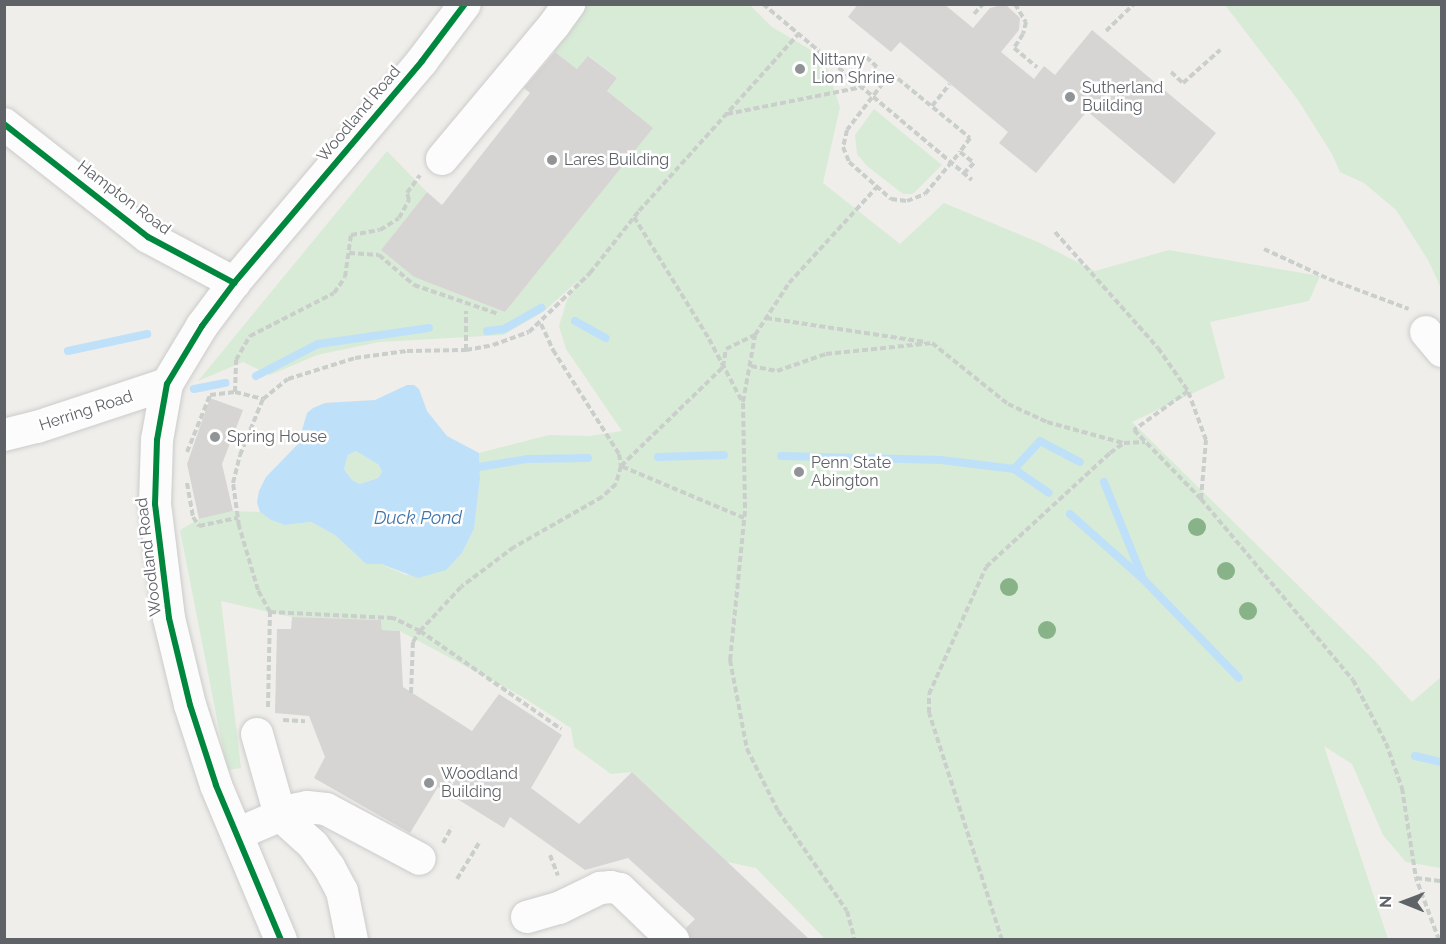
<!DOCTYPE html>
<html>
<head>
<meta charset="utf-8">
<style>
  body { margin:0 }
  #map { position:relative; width:1446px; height:944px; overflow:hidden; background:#efeeea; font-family:Raleway,sans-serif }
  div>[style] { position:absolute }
  .green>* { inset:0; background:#d8ebd6 }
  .water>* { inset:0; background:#bfe0f9 }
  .stream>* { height:8px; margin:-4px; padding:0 4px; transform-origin:4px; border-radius:4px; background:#bfe0f9 }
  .building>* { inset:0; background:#d6d5d3 }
  .path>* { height:4px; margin-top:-2px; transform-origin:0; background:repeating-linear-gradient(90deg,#cacfcc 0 6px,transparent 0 9px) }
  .roads { filter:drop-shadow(0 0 2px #cbcccc) drop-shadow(0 0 2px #cbcccc) }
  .minor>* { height:32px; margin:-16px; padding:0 16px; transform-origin:16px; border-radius:16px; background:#fdfcfc }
  .cycleway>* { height:6px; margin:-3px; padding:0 3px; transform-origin:3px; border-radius:3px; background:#00873e }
  .trees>* { width:18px; height:18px; margin:-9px; border-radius:50%; background:#88b388 }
  .dots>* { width:16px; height:16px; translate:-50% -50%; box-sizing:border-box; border:3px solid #fff; border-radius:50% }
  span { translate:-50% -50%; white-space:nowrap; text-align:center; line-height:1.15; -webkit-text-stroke:5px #fff; paint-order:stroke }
  .poi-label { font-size:16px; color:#5f6368 }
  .left { translate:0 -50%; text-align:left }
  .street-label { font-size:16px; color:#5f6368 }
  .water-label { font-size:18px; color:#4174aa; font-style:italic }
  .frame { position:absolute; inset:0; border:6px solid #5f6368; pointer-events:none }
  .north { position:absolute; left:1374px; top:872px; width:60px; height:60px; -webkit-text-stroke:4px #fff; paint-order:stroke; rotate:271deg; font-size:16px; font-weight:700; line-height:24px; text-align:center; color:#5f6368 }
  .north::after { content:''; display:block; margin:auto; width:21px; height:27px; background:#5f6368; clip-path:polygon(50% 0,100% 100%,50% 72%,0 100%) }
</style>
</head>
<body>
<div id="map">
  <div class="green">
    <div style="clip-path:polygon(692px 4px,750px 5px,772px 27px,823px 57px,840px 107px,823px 183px,900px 244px,944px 203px,1040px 243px,1095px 271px,1169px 250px,1320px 276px,1309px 301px,1210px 322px,1225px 378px,1132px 422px,1372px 658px,1412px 702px,1441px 677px,1441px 868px,1406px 862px,1383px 835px,1352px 764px,1324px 746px,1388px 939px,825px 939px,756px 868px,727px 862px,632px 772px,611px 774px,574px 747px,571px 728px,521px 696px,400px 631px,382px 630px,381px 620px,292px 617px,221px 601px,241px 768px,227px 770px,180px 530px,199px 519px,233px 511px,260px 512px,271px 520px,285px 525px,311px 522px,335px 535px,366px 564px,380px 564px,406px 575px,446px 569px,462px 553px,474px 529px,480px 479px,479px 453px,549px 435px,590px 436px,622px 431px,566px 349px,559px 326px,567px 300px,579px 280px,543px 312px,503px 335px,379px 342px,317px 355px,270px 375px,243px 362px,198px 381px,387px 151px,427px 192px,381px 250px,414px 277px,505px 312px,652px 128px,607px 91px,617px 78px,589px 56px,577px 69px,550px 48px,587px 5px)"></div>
    <div style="clip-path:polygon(1225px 5px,1441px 5px,1441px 288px,1428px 260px,1396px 210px,1364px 183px,1340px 172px,1332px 154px,1298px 100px)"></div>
    <div style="clip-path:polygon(874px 109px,942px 165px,913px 194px,903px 194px,867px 166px,857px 154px,855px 135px)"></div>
    <div style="clip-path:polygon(356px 451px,379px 465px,382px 472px,378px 478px,360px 484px,352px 480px,344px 469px,348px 455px)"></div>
  </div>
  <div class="water">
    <div style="clip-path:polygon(evenodd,407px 385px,414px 385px,419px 389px,427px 411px,447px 436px,479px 453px,480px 479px,474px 529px,462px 553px,446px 570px,418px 578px,381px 564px,366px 564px,335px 535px,311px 522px,285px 525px,271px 520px,260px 512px,257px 502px,259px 491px,266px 477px,298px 444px,307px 413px,313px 408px,325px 403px,375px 400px,407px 385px,356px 451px,379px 465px,382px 472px,378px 478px,360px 484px,352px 480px,344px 469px,348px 455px,356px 451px)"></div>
  </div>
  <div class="stream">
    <div style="left:575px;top:321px;width:35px;rotate:29deg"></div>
    <div style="left:487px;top:331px;width:17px;rotate:-7deg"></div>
    <div style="left:504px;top:329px;width:43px;rotate:-29.6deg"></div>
    <div style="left:68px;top:351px;width:81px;rotate:-12.1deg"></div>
    <div style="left:256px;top:376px;width:70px;rotate:-27.3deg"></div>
    <div style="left:318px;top:344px;width:112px;rotate:-8.2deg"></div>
    <div style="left:194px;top:389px;width:32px;rotate:-11deg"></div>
    <div style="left:781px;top:456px;width:160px;rotate:1.4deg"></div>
    <div style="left:941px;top:460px;width:74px;rotate:7deg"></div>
    <div style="left:1014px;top:469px;width:42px;rotate:34.4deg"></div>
    <div style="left:658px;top:457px;width:66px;rotate:-1.7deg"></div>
    <div style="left:479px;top:467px;width:50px;rotate:-9.3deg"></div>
    <div style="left:528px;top:459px;width:60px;rotate:-1deg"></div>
    <div style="left:1014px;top:469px;width:38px;rotate:-47deg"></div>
    <div style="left:1040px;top:441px;width:45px;rotate:27.7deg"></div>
    <div style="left:1104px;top:482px;width:101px;rotate:68deg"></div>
    <div style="left:1070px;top:514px;width:99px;rotate:41.7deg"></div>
    <div style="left:1144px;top:580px;width:136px;rotate:45.9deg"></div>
    <div style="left:1415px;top:756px;width:28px;rotate:13deg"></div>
  </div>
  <div class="building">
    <div style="clip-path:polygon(858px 4px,944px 4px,973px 28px,990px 8px,1005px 4px,1020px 18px,1019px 30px,1001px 52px,1034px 79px,1044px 66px,1055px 75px,1092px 30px,1216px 133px,1174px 184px,1087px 111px,1036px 173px,999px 143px,1008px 132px,900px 42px,891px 52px,848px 17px)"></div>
    <div style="clip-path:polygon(555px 52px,577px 69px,588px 56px,617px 78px,607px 91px,653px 128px,505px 312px,414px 277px,381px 250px,427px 192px,442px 205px,530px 93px,524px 88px)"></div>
    <div style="clip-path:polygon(210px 398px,243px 410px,222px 464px,233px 511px,199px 519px,187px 464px)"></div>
    <div style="clip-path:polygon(292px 617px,381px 620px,382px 630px,400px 631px,403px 687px,472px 731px,499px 694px,562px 735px,531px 788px,579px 824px,632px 772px,809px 939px,690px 939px,686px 928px,695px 919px,628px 858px,585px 870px,510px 817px,504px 828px,438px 787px,410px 833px,314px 778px,325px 757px,309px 716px,275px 713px,277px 629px,291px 629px)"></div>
  </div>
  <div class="path">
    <div style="left:763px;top:4px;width:273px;rotate:40.1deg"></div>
    <div style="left:1015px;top:4px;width:21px;rotate:59deg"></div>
    <div style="left:1026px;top:22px;width:12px;rotate:104deg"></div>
    <div style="left:1023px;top:34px;width:17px;rotate:123deg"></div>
    <div style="left:1014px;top:48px;width:30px;rotate:40deg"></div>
    <div style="left:974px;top:14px;width:13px;rotate:-48deg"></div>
    <div style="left:1106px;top:31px;width:39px;rotate:-44deg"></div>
    <div style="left:1171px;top:72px;width:16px;rotate:43deg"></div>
    <div style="left:1183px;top:83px;width:50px;rotate:-41.7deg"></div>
    <div style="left:872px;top:73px;width:15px;rotate:42deg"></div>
    <div style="left:883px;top:83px;width:13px;rotate:-51deg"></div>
    <div style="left:891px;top:73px;width:102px;rotate:39.4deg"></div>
    <div style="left:970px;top:138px;width:17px;rotate:126deg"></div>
    <div style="left:960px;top:152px;width:18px;rotate:38deg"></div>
    <div style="left:974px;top:163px;width:14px;rotate:135deg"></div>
    <div style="left:883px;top:83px;width:59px;rotate:127.5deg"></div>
    <div style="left:847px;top:130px;width:17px;rotate:103deg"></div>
    <div style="left:843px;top:147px;width:16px;rotate:68deg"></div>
    <div style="left:849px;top:162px;width:56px;rotate:41.4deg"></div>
    <div style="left:891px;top:199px;width:16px;rotate:7deg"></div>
    <div style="left:907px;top:201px;width:19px;rotate:-21deg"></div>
    <div style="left:925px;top:194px;width:55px;rotate:-50.2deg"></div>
    <div style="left:932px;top:106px;width:28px;rotate:-51deg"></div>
    <div style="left:727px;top:114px;width:138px;rotate:-11.3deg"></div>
    <div style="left:862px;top:87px;width:25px;rotate:-53deg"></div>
    <div style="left:877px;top:67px;width:16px;rotate:-137deg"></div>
    <div style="left:865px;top:56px;width:25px;rotate:132deg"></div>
    <div style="left:634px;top:217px;width:143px;rotate:58.4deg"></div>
    <div style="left:709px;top:339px;width:72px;rotate:62deg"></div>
    <div style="left:743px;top:403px;width:108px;rotate:88.9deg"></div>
    <div style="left:745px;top:511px;width:150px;rotate:95.7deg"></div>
    <div style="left:730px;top:660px;width:91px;rotate:79.2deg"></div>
    <div style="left:747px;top:749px;width:69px;rotate:63.4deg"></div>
    <div style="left:778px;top:811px;width:121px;rotate:55.4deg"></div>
    <div style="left:847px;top:911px;width:30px;rotate:75deg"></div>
    <div style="left:1055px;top:232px;width:155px;rotate:48.4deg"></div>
    <div style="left:1158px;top:348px;width:52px;rotate:55.1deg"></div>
    <div style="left:1264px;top:249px;width:72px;rotate:24.8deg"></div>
    <div style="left:1329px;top:279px;width:85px;rotate:20.6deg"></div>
    <div style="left:349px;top:253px;width:30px;rotate:4deg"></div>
    <div style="left:379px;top:255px;width:46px;rotate:40.6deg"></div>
    <div style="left:414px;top:285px;width:89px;rotate:19deg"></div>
    <div style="left:766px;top:318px;width:161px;rotate:8.6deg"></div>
    <div style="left:541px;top:324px;width:29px;rotate:65deg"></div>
    <div style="left:553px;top:350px;width:123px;rotate:57.6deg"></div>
    <div style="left:619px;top:454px;width:12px;rotate:81deg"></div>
    <div style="left:621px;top:466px;width:19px;rotate:106deg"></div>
    <div style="left:616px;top:484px;width:19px;rotate:137deg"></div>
    <div style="left:602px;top:497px;width:101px;rotate:150.4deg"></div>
    <div style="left:514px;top:547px;width:66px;rotate:143deg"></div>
    <div style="left:461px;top:587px;width:60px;rotate:133deg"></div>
    <div style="left:420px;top:631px;width:30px;rotate:-154deg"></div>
    <div style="left:393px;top:618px;width:123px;rotate:-177.2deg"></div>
    <div style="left:270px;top:612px;width:25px;rotate:-119deg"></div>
    <div style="left:258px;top:590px;width:67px;rotate:-106.5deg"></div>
    <div style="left:239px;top:526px;width:43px;rotate:-97.9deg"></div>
    <div style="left:233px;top:483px;width:29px;rotate:-76deg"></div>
    <div style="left:240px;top:455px;width:61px;rotate:-67.7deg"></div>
    <div style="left:263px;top:399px;width:32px;rotate:-39deg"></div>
    <div style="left:288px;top:379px;width:70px;rotate:-17.4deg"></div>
    <div style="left:355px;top:358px;width:52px;rotate:-7.7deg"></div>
    <div style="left:407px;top:351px;width:59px;rotate:-1deg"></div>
    <div style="left:466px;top:350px;width:27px;rotate:-10deg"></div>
    <div style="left:493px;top:345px;width:38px;rotate:-20deg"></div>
    <div style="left:529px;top:332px;width:85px;rotate:-44deg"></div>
    <div style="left:590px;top:273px;width:79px;rotate:-51.7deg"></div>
    <div style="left:639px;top:211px;width:239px;rotate:-48deg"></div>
    <div style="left:466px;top:350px;width:39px;rotate:-90deg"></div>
    <div style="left:751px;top:366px;width:26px;rotate:11deg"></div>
    <div style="left:777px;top:371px;width:52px;rotate:-19.1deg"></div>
    <div style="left:826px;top:354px;width:107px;rotate:-5.9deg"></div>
    <div style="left:932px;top:343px;width:97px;rotate:38.8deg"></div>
    <div style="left:1008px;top:404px;width:43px;rotate:24.8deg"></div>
    <div style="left:1047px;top:422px;width:79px;rotate:15.4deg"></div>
    <div style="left:235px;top:392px;width:32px;rotate:-88deg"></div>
    <div style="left:236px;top:360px;width:28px;rotate:-60deg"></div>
    <div style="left:250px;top:336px;width:94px;rotate:-27.1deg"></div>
    <div style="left:334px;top:293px;width:19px;rotate:-55deg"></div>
    <div style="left:345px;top:277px;width:42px;rotate:-81.9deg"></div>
    <div style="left:351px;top:235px;width:29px;rotate:-10deg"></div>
    <div style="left:380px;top:230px;width:22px;rotate:-32deg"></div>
    <div style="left:399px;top:218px;width:21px;rotate:-61deg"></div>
    <div style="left:409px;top:200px;width:7px;rotate:-106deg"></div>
    <div style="left:407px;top:193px;width:22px;rotate:-54deg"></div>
    <div style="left:743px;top:402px;width:68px;rotate:-79.8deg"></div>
    <div style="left:187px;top:452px;width:61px;rotate:-68deg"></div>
    <div style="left:210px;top:395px;width:25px;rotate:-7deg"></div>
    <div style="left:235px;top:392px;width:29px;rotate:14deg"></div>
    <div style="left:187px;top:483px;width:35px;rotate:80deg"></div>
    <div style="left:193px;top:517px;width:11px;rotate:56deg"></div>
    <div style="left:199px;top:526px;width:40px;rotate:-12deg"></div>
    <div style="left:1201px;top:499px;width:59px;rotate:-85.2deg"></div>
    <div style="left:1206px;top:440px;width:52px;rotate:-110.2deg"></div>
    <div style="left:1188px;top:391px;width:67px;rotate:144.2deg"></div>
    <div style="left:1134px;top:430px;width:96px;rotate:45.8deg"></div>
    <div style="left:1201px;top:499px;width:236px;rotate:50deg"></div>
    <div style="left:1353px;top:680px;width:71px;rotate:62.4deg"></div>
    <div style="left:1386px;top:743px;width:48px;rotate:70.4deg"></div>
    <div style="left:1402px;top:788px;width:91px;rotate:81.2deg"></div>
    <div style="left:744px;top:518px;width:134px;rotate:-157.1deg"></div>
    <div style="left:621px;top:466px;width:142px;rotate:-44.1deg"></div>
    <div style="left:723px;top:367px;width:18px;rotate:-81deg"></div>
    <div style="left:726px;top:349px;width:32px;rotate:-26deg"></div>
    <div style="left:755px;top:335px;width:62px;rotate:-56.8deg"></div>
    <div style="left:789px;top:283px;width:132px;rotate:-47.5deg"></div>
    <div style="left:411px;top:693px;width:51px;rotate:-87.8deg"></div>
    <div style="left:413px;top:642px;width:13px;rotate:-58deg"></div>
    <div style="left:420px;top:631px;width:172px;rotate:34.8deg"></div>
    <div style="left:268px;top:707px;width:95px;rotate:-88.8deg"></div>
    <div style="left:283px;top:720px;width:22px;rotate:3deg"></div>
    <div style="left:443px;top:843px;width:18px;rotate:-61deg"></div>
    <div style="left:550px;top:855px;width:22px;rotate:69deg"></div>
    <div style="left:457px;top:879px;width:42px;rotate:-58.6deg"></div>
    <div style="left:1002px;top:940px;width:238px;rotate:-107.8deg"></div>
    <div style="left:929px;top:713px;width:19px;rotate:-90deg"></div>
    <div style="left:929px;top:694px;width:139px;rotate:-65.8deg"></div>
    <div style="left:986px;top:567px;width:168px;rotate:-42.6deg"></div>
    <div style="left:1110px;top:453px;width:17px;rotate:-36deg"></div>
    <div style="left:1124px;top:443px;width:21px;rotate:-3deg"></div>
    <div style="left:1439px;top:940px;width:66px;rotate:-110.4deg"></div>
    <div style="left:1416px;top:878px;width:26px;rotate:7deg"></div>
  </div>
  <div class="roads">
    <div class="minor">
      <div style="left:4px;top:124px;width:183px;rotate:38.1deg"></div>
      <div style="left:148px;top:237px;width:98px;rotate:28.1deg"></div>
      <div style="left:442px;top:159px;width:175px;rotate:-50.1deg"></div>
      <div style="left:554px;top:25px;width:26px;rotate:-54deg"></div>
      <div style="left:1426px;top:332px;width:25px;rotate:50deg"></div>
      <div style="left:4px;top:435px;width:34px;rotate:-14deg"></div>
      <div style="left:37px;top:427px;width:137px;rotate:-18.3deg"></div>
      <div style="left:257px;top:734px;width:84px;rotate:74.1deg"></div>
      <div style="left:280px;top:815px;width:45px;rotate:42.3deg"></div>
      <div style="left:313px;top:845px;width:27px;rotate:54deg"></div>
      <div style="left:329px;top:867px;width:27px;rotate:62deg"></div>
      <div style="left:342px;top:891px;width:50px;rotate:78.5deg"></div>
      <div style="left:237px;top:834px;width:61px;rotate:-23.2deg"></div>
      <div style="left:293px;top:810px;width:14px;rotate:-12deg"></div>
      <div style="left:307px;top:807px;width:19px;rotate:6deg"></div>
      <div style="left:326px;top:809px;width:106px;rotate:28deg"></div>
      <div style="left:527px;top:917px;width:33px;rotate:-16deg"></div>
      <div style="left:559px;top:908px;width:46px;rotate:-26deg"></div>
      <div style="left:600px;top:888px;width:11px;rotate:-5deg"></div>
      <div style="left:611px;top:887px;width:9px;rotate:13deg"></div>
      <div style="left:620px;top:889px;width:74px;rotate:43.9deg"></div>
      <div style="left:281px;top:940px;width:168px;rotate:-112.8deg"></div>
      <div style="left:216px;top:785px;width:84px;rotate:-108deg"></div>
      <div style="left:190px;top:705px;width:89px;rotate:-103.6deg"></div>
      <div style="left:169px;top:618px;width:115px;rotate:-97deg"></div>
      <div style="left:155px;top:504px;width:64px;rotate:-88.2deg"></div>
      <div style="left:157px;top:440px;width:57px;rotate:-79.9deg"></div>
      <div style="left:167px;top:384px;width:68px;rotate:-58.9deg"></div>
      <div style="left:202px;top:326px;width:54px;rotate:-53.3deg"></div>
      <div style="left:234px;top:283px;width:291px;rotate:-49.7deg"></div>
      <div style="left:422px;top:61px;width:71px;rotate:-53deg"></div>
    </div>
  </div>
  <div class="cycleway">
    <div style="left:4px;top:124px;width:183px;rotate:38.1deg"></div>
    <div style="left:148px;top:237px;width:98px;rotate:28.1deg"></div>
    <div style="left:281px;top:940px;width:168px;rotate:-112.8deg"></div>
    <div style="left:216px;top:785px;width:84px;rotate:-108deg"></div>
    <div style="left:190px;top:705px;width:89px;rotate:-103.6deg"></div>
    <div style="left:169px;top:618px;width:115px;rotate:-97deg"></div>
    <div style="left:155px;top:504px;width:64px;rotate:-88.2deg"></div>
    <div style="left:157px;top:440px;width:57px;rotate:-79.9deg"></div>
    <div style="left:167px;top:384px;width:68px;rotate:-58.9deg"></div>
    <div style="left:202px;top:326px;width:54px;rotate:-53.3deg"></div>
    <div style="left:234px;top:283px;width:291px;rotate:-49.7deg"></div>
    <div style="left:422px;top:61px;width:71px;rotate:-53deg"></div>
  </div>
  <div class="trees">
    <div style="left:1197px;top:527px"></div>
    <div style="left:1226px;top:571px"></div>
    <div style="left:1009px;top:587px"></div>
    <div style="left:1248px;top:611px"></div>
    <div style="left:1047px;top:630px"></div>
  </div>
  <div class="dots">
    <div style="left:800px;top:69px;background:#919496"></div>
    <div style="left:1070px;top:97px;background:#919496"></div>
    <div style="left:552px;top:160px;background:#919496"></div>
    <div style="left:215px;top:437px;background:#919496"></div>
    <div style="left:799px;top:472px;background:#919496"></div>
    <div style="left:429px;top:783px;background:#919496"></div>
  </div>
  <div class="poi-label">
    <span class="left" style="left:812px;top:69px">Nittany<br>Lion Shrine</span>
    <span class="left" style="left:1082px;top:97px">Sutherland<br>Building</span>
    <span class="left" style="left:564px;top:160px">Lares Building</span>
    <span class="left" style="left:227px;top:437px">Spring House</span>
    <span class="left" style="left:811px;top:472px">Penn State<br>Abington</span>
    <span class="left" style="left:441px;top:783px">Woodland<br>Building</span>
  </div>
  <div class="street-label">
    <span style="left:359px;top:114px;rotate:-50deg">Woodland Road</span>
    <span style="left:124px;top:198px;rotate:37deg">Hampton Road</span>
    <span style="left:86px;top:411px;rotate:-18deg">Herring Road</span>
    <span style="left:149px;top:557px;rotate:-97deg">Woodland Road</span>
  </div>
  <div class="water-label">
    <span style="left:418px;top:518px">Duck Pond</span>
  </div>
  <div class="frame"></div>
  <div class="north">N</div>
</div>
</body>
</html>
